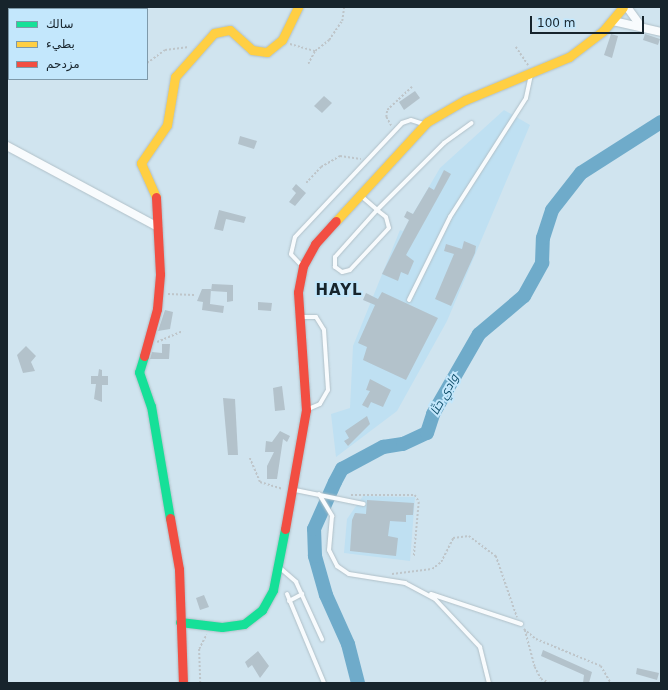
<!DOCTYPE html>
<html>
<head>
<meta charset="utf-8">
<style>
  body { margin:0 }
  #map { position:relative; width:668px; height:690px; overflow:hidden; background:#d0e4ef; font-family:"DejaVu Sans",Cairo,sans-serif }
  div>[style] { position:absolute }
  .built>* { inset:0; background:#bfe0f2 }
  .river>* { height:14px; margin:-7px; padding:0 7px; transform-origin:7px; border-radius:7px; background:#6fabca }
  .building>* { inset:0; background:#b3c2cb }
  .path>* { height:1.5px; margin-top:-0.75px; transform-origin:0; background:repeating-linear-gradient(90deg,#bec5c9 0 2px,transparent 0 4px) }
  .roads { filter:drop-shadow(0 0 1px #b0c0c8) drop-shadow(0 0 1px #b0c0c8) }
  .lane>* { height:4px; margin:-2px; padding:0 2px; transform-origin:2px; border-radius:2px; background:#f8fbfd }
  .street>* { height:8px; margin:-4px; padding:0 4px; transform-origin:4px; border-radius:4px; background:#f8fbfd }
  .fast>* { height:9px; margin:-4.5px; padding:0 4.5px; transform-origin:4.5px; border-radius:4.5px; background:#16e098 }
  .slow>* { height:9px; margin:-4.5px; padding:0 4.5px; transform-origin:4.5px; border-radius:4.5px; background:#ffcf43 }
  .jam>* { height:9px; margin:-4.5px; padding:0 4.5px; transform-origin:4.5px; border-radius:4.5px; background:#f24e42 }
  span { translate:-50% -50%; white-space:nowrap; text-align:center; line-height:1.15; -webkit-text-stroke:4px #c3e7fc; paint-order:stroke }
  .water-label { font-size:12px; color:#094965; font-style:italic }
  .district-label { font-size:15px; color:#17242c; font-weight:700; letter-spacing:1px }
  .frame { position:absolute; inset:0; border:8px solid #17242c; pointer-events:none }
  .legend { position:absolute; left:8px; top:8px; width:140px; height:72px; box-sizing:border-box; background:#c3e7fc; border:1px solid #7e99a9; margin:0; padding:5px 7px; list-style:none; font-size:12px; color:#17242c }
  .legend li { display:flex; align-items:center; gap:8px; height:20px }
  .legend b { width:20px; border:1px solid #7e99a9 }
  .scale { position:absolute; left:530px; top:16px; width:114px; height:18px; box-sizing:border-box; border:2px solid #17242c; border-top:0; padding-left:5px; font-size:12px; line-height:14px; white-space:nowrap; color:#17242c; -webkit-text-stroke:3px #c3e7fc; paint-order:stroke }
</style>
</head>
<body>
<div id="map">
  <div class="built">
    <div style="clip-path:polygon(504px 110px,530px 125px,447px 321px,397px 411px,336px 457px,331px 414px,350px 408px,353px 346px,400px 230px,403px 231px,440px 168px)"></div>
    <div style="clip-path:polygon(363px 496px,415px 497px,410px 561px,344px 553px,347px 519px)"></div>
  </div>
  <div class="river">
    <div style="left:358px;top:683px;width:40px;rotate:-104.4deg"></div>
    <div style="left:348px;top:644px;width:54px;rotate:-114.2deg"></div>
    <div style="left:326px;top:595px;width:41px;rotate:-105.8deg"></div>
    <div style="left:315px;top:556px;width:27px;rotate:-92deg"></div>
    <div style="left:314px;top:529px;width:51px;rotate:-65.9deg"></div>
    <div style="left:335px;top:482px;width:15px;rotate:-62deg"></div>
    <div style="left:342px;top:469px;width:47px;rotate:-28.2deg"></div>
    <div style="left:383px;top:447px;width:20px;rotate:-9deg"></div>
    <div style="left:403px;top:444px;width:26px;rotate:-25deg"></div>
    <div style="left:427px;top:433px;width:20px;rotate:-72deg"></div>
    <div style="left:433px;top:414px;width:92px;rotate:-60.1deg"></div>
    <div style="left:479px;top:334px;width:59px;rotate:-40.2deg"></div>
    <div style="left:524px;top:296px;width:38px;rotate:-61deg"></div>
    <div style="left:542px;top:263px;width:25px;rotate:-88deg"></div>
    <div style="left:543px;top:238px;width:29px;rotate:-72deg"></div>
    <div style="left:552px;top:210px;width:47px;rotate:-51.9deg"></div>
    <div style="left:581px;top:173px;width:95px;rotate:-32.5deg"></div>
  </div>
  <div class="building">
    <div style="clip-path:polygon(611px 34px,618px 36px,612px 58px,604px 55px)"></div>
    <div style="clip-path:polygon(645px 34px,660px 39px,658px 45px,643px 40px)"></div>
    <div style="clip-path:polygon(415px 91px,420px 98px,404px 110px,399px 102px)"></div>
    <div style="clip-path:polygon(324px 96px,332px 103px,322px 113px,314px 106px)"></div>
    <div style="clip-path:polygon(240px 136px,257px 141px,254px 149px,238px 144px)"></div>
    <div style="clip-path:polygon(444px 170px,451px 174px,406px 255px,414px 261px,408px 275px,401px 272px,398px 281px,382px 274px,409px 220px,404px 217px,407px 211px,413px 214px,429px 187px,434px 190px)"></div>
    <div style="clip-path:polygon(296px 184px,306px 193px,295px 206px,289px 202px,296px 193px,292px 189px)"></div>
    <div style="clip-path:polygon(219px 210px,246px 217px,244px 223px,226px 219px,223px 231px,214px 229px)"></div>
    <div style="clip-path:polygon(464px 241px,476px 246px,475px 253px,451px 306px,435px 299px,454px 254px,444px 251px,446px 244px,462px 249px)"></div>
    <div style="clip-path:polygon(212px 284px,233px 285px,233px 301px,227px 302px,227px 292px,211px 291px)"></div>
    <div style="clip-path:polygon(202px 289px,211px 289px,210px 304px,224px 306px,223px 313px,202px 310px,203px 302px,197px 301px)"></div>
    <div style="clip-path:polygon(382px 292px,438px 318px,406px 380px,363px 360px,367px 347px,358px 343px,375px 305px,363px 300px,366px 293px,378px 299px)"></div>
    <div style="clip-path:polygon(258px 302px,272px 303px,271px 311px,258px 310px)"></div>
    <div style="clip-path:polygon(165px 310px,173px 312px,170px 329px,158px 331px)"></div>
    <div style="clip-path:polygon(162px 344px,170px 344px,169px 359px,150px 359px,152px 352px,162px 353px)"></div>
    <div style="clip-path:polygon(26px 346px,36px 356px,31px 362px,35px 371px,23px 373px,17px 355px)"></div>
    <div style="clip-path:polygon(99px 369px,102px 370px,102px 376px,108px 376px,108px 385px,102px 385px,102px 402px,94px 399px,96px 384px,91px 384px,91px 376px,98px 376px)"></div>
    <div style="clip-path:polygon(370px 379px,391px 390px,383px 407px,371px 402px,368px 408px,362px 405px,370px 391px,366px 390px)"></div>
    <div style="clip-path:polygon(282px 386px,285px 410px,275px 411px,273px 388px)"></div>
    <div style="clip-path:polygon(223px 398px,235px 399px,238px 455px,228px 455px)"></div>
    <div style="clip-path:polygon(367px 416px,370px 424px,348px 446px,344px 441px,349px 438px,345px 431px)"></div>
    <div style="clip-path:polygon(280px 431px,290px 436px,287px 442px,283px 439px,277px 479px,267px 479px,267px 466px,274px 452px,265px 452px,266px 441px,272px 442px)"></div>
    <div style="clip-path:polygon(367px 500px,414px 503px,413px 515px,406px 515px,406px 522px,390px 521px,388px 536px,398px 538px,396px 556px,350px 551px,352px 520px,355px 513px,366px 514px)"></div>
    <div style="clip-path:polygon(204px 595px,209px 607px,200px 610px,196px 598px)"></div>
    <div style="clip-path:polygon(543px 650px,592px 672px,589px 683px,583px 683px,584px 675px,541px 656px)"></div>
    <div style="clip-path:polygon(258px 651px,269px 666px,260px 678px,252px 665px,248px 668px,245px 662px)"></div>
    <div style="clip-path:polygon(637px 668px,659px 673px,657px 680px,636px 674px)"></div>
  </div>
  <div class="path">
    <div style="left:290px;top:44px;width:26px;rotate:16deg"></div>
    <div style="left:315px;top:51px;width:18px;rotate:-38deg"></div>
    <div style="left:329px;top:40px;width:23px;rotate:-56deg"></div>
    <div style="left:342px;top:21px;width:14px;rotate:-82deg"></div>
    <div style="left:516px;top:47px;width:22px;rotate:56deg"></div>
    <div style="left:147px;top:63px;width:22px;rotate:-36deg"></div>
    <div style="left:165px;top:50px;width:24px;rotate:-7deg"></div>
    <div style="left:308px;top:64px;width:15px;rotate:-62deg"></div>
    <div style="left:391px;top:126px;width:10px;rotate:-119deg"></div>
    <div style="left:386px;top:117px;width:7px;rotate:-82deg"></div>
    <div style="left:387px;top:110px;width:34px;rotate:-43deg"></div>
    <div style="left:306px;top:183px;width:22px;rotate:-47deg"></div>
    <div style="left:321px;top:167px;width:22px;rotate:-30deg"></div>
    <div style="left:340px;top:156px;width:21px;rotate:8deg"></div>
    <div style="left:168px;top:294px;width:26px;rotate:2deg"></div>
    <div style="left:157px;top:342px;width:28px;rotate:-23deg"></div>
    <div style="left:250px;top:458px;width:26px;rotate:67deg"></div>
    <div style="left:260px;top:482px;width:24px;rotate:17deg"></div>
    <div style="left:351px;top:495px;width:64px"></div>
    <div style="left:415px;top:495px;width:8px;rotate:60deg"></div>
    <div style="left:419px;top:502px;width:55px;rotate:95.2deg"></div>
    <div style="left:392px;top:574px;width:40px;rotate:-7.1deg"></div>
    <div style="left:432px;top:569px;width:11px;rotate:-38deg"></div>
    <div style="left:441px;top:562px;width:27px;rotate:-63deg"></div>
    <div style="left:453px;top:538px;width:16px;rotate:-7deg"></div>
    <div style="left:469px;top:536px;width:34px;rotate:37deg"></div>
    <div style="left:496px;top:556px;width:65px;rotate:71deg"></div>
    <div style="left:524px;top:629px;width:16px;rotate:40deg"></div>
    <div style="left:536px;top:639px;width:70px;rotate:22.6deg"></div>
    <div style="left:601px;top:666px;width:20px;rotate:60deg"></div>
    <div style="left:525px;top:630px;width:38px;rotate:75deg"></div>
    <div style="left:535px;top:667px;width:13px;rotate:63deg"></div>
    <div style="left:541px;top:679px;width:10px;rotate:24deg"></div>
    <div style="left:200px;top:683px;width:34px;rotate:-92deg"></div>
    <div style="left:199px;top:649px;width:16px;rotate:-63deg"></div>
  </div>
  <div class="roads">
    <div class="lane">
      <div style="left:360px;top:195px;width:23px;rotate:41deg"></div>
      <div style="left:377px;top:210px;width:11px;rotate:38deg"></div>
      <div style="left:386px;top:217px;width:11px;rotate:75deg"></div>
      <div style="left:389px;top:228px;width:57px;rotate:132.9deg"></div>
      <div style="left:350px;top:270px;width:8px;rotate:166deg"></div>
      <div style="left:342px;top:272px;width:9px;rotate:-144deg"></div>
      <div style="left:335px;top:267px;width:10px;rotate:-90deg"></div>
      <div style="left:335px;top:257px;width:63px;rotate:-48.2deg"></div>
      <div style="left:377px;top:210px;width:95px;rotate:-45deg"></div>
      <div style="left:444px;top:143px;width:34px;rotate:-36deg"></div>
      <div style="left:302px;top:266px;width:16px;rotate:-133deg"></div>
      <div style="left:291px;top:254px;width:17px;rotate:-77deg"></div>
      <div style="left:295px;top:237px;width:156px;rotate:-46.8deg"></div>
      <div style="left:402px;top:123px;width:9px;rotate:-18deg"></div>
      <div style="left:411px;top:120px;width:13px;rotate:18deg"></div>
      <div style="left:409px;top:300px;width:93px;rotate:-63.7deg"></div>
      <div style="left:450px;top:217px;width:141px;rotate:-57.4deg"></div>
      <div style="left:526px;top:98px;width:25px;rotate:-78deg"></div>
      <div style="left:301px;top:317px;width:15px"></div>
      <div style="left:316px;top:317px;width:15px;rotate:58deg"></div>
      <div style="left:324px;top:330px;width:60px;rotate:86.2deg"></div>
      <div style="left:328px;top:390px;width:16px;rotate:120deg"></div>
      <div style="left:320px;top:404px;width:15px;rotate:157deg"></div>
      <div style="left:295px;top:490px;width:70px;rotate:11.5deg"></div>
      <div style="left:319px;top:494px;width:26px;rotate:59deg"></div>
      <div style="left:332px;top:516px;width:34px;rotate:95deg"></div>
      <div style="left:329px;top:550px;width:18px;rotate:63deg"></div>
      <div style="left:337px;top:566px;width:14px;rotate:34deg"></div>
      <div style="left:349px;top:574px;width:57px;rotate:9.1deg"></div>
      <div style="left:405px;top:583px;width:34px;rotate:28deg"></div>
      <div style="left:435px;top:599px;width:66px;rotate:46.8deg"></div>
      <div style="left:480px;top:647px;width:37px;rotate:76deg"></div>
      <div style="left:279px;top:567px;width:23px;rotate:41deg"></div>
      <div style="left:296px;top:582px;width:63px;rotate:65.5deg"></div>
      <div style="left:287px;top:594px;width:96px;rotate:67.4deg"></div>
      <div style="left:431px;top:594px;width:95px;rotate:18.4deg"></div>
      <div style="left:289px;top:601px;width:15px;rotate:-28deg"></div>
    </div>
    <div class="street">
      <div style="left:627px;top:7px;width:22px;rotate:54deg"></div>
      <div style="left:613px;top:21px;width:49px;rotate:12.9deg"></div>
      <div style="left:7px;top:146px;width:171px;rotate:28.2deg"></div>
    </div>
    <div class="fast">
      <div style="left:144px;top:356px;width:17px;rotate:107deg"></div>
      <div style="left:139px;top:372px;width:36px;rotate:71deg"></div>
      <div style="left:151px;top:406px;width:114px;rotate:80.4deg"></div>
      <div style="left:180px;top:622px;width:42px;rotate:6.8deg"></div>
      <div style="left:222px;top:627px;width:22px;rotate:-8deg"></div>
      <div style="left:244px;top:624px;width:23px;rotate:-38deg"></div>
      <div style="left:262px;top:610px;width:23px;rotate:-61deg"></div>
      <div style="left:273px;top:590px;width:62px;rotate:-78.9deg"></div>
    </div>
    <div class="slow">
      <div style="left:156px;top:197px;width:37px;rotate:-114deg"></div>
      <div style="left:141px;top:163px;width:46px;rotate:-55.6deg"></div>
      <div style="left:167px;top:125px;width:49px;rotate:-80.5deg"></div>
      <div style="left:175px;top:77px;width:59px;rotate:-48.4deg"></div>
      <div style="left:214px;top:33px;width:16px;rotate:-11deg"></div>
      <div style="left:230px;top:30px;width:30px;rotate:42deg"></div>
      <div style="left:252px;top:50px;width:15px;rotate:8deg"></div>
      <div style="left:267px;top:52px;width:19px;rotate:-39deg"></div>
      <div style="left:282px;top:40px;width:37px;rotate:-64deg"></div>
      <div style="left:336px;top:221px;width:134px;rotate:-47.4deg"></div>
      <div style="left:427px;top:122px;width:44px;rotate:-30.1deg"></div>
      <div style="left:465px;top:100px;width:113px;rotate:-22.5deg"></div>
      <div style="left:569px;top:57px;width:43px;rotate:-37.4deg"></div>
      <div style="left:603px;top:31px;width:31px;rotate:-50deg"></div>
    </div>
    <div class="jam">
      <div style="left:144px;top:356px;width:49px;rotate:-74.5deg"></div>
      <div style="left:157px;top:309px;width:35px;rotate:-85deg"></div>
      <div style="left:160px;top:274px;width:77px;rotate:-93deg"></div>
      <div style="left:170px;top:518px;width:52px;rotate:80deg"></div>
      <div style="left:179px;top:569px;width:114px;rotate:88deg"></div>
      <div style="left:285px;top:529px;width:121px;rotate:-80deg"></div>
      <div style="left:306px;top:410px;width:118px;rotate:-93.9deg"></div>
      <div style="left:298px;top:292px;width:26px;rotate:-79deg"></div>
      <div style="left:303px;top:266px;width:25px;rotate:-61deg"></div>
      <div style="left:315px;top:244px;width:31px;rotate:-48deg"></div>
    </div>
  </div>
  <div class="water-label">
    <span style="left:445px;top:395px;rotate:-61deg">وادي حتّا</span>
  </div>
  <div class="district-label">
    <span style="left:339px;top:291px">HAYL</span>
  </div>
  <div class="frame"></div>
  <ul class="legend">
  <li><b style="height:5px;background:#16e098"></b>سالك</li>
  <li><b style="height:5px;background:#ffcf43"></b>بطيء</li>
  <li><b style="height:5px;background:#f24e42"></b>مزدحم</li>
  </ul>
  <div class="scale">100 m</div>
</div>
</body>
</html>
